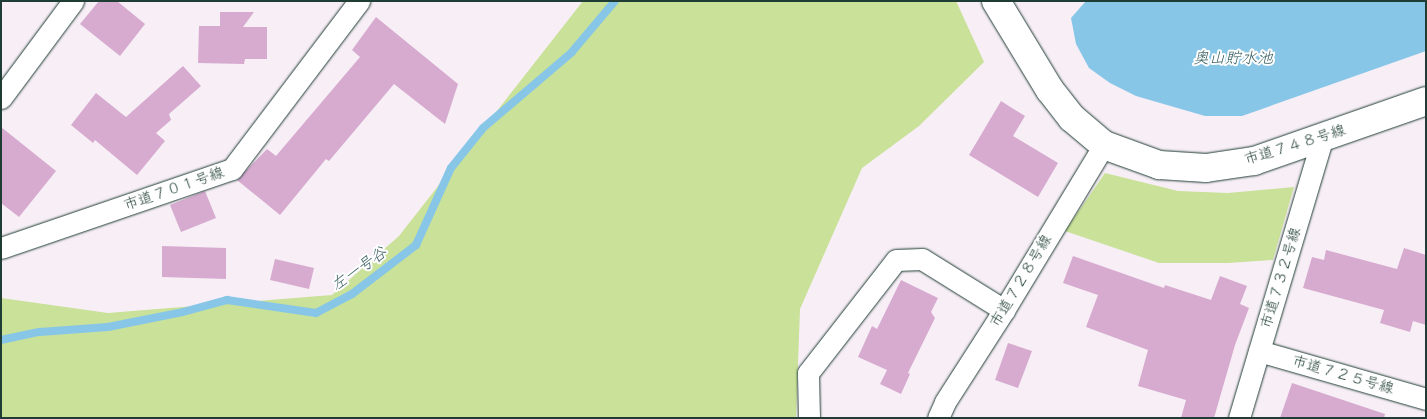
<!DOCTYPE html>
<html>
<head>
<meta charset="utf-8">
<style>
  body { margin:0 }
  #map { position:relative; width:1427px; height:419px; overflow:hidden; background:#f7eef6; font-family:Itim,"Klee One",sans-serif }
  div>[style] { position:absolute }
  .green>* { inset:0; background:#c9e198 }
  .water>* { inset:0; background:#88c6e8 }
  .stream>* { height:8px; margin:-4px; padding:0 4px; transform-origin:4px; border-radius:4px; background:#88c6e8 }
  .building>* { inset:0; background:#d7abd0 }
  .roads { filter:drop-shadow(0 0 1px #1f3d34) drop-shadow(0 0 1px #1f3d34) }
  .minor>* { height:21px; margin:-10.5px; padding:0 10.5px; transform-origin:10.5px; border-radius:10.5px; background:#fff }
  .tertiary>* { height:28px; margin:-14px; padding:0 14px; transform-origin:14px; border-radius:14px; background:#fff }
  span { translate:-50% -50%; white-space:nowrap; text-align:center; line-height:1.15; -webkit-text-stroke:4px #fff; paint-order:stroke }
  .street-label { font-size:15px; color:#1f3d34 }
  .water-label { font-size:16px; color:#395f61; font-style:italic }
  .frame { position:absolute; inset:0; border:2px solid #1f3d34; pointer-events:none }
</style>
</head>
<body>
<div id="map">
  <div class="green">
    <div style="clip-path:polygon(583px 1px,956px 1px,984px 62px,919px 126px,862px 168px,800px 309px,796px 418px,1px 418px,1px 298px,108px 313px,332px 295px,399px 236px)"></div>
    <div style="clip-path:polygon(1105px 173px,1178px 191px,1228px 193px,1294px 187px,1273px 260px,1228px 263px,1159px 263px,1065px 231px)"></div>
  </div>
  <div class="water">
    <div style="clip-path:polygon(1086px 1px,1426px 1px,1426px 51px,1242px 116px,1205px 116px,1136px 96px,1110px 83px,1089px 68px,1076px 44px,1071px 18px)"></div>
  </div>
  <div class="stream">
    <div style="left:1px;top:340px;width:40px;rotate:-12deg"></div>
    <div style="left:40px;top:332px;width:68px;rotate:-4.2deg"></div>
    <div style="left:108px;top:327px;width:76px;rotate:-11.3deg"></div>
    <div style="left:183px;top:312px;width:46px;rotate:-15.3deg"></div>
    <div style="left:227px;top:300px;width:90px;rotate:8.3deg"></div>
    <div style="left:316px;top:313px;width:41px;rotate:-27.8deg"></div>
    <div style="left:352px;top:294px;width:81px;rotate:-37.4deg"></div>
    <div style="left:416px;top:245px;width:85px;rotate:-65.6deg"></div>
    <div style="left:451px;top:168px;width:51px;rotate:-51.3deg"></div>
    <div style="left:483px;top:128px;width:116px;rotate:-40.4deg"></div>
    <div style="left:571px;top:53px;width:68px;rotate:-49.8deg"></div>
  </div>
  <div class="building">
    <div style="clip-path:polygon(99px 1px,117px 1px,145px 24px,120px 56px,80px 24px)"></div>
    <div style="clip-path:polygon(220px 12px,254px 12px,243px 27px,267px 27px,267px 59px,245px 59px,244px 64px,198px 63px,199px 26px,220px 26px)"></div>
    <div style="clip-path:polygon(376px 17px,458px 84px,445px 124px,394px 84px,329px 161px,326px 159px,280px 215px,237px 180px,267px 149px,276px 156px,360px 57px,352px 50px)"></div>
    <div style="clip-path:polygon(183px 66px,201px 86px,169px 114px,171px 120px,156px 133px,165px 141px,137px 175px,95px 140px,93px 143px,71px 125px,96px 93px,126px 117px)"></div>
    <div style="clip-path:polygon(1001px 101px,1025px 116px,1013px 136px,1058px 163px,1038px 197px,969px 155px)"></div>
    <div style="clip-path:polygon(1px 127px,56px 171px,19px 217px,1px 203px)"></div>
    <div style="clip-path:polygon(205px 191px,216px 218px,181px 232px,170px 205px)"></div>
    <div style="clip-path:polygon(162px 246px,226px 248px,226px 279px,162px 277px)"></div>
    <div style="clip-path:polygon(1404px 248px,1426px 255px,1426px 325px,1413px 321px,1410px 332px,1380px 323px,1384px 310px,1303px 288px,1312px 257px,1324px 260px,1326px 250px,1397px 269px)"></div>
    <div style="clip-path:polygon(1073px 256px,1164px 288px,1165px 285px,1211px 300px,1220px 276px,1247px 286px,1240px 304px,1249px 308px,1235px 345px,1214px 418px,1181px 418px,1186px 400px,1138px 386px,1148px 350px,1086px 327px,1098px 295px,1063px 283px)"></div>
    <div style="clip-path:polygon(275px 259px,314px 268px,309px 289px,270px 280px)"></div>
    <div style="clip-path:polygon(901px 280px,938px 298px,931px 312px,935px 318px,908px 373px,910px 374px,901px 394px,880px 384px,887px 370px,858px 357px,872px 326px,877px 329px)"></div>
    <div style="clip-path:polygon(1008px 343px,1032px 351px,1018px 388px,995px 380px)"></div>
    <div style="clip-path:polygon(1292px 383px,1385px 414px,1384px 418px,1280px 418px)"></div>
  </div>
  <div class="roads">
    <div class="minor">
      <div style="left:1px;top:98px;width:121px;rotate:-53.4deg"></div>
      <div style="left:1px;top:248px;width:244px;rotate:-18.9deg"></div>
      <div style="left:232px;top:169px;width:211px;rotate:-52.9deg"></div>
      <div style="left:1259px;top:351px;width:174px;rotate:16deg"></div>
      <div style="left:809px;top:418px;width:45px;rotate:-91.3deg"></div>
      <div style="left:808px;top:373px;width:143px;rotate:-52.1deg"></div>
      <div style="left:896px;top:260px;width:26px;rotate:-2deg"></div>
      <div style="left:922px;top:259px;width:97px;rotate:31.9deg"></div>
      <div style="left:938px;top:418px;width:17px;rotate:-66deg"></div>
      <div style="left:945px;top:402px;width:109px;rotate:-57.3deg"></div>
      <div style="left:1004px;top:310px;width:193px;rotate:-58.8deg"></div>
      <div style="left:1239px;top:418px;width:291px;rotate:-73.4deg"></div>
    </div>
    <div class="tertiary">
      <div style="left:996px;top:1px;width:104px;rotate:58.8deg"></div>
      <div style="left:1050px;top:90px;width:36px;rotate:52deg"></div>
      <div style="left:1072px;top:118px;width:42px;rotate:40.2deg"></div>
      <div style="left:1104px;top:145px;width:59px;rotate:20deg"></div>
      <div style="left:1159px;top:165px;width:47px;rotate:3.7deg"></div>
      <div style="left:1206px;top:168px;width:49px;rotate:-8.3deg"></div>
      <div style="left:1254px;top:161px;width:182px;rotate:-19.2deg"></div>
    </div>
  </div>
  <div class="street-label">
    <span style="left:1295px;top:145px;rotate:-17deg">市道７４８号線</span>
    <span style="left:174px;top:189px;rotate:-19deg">市道７０１号線</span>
    <span style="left:1281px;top:278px;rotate:-73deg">市道７３２号線</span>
    <span style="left:1021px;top:281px;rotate:-59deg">市道７２８号線</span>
    <span style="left:1343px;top:375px;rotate:16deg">市道７２５号線</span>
  </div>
  <div class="water-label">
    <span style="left:1233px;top:58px">奥山貯水池</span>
    <span style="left:359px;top:269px;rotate:-35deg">左一号谷</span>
  </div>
  <div class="frame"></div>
</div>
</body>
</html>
